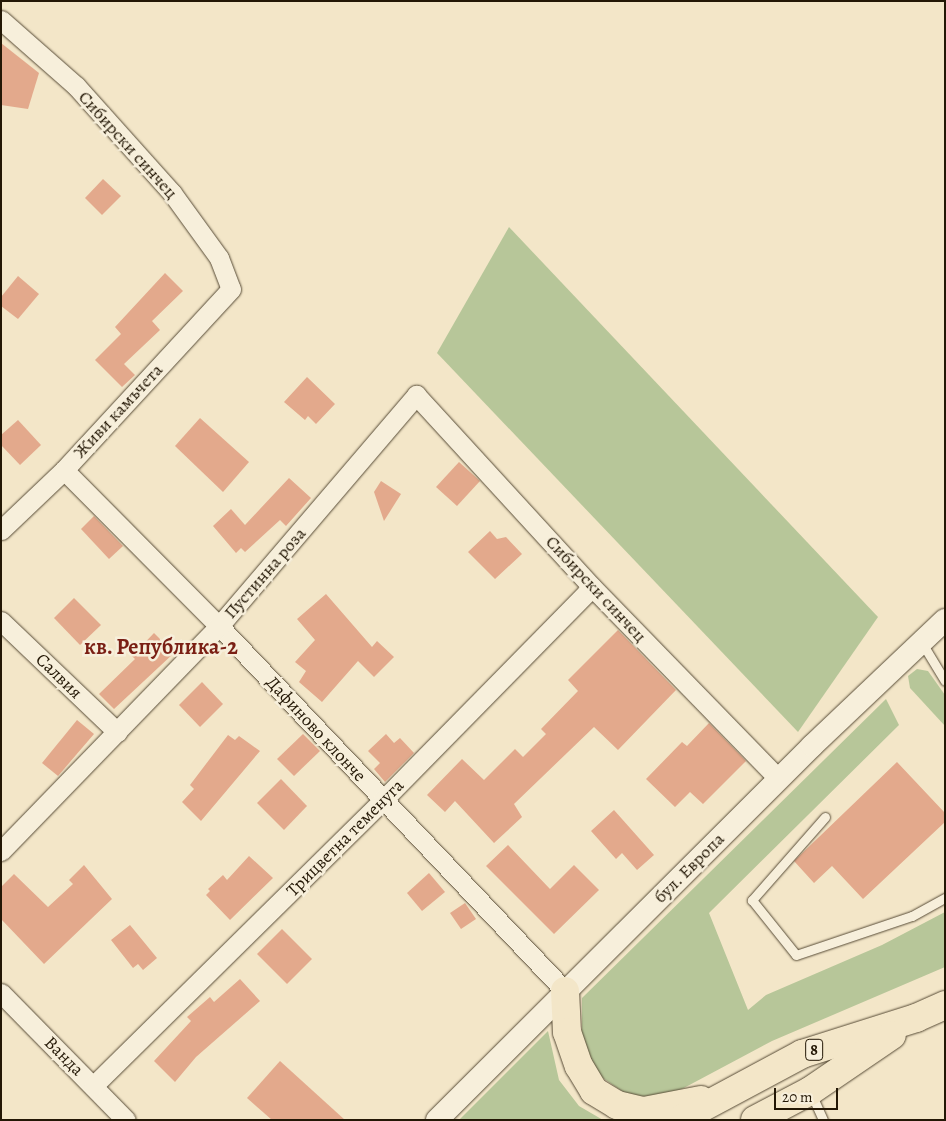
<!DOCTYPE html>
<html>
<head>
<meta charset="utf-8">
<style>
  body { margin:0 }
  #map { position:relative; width:946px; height:1121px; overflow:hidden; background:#f3e6c8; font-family:Alegreya,serif }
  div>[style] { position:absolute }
  .green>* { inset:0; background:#b7c699 }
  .building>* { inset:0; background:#e3a98c }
  .roads { filter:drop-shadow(0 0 1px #574b36) drop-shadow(0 0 1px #574b36) }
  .service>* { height:9px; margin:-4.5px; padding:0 4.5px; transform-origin:4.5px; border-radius:4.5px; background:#f7efdb }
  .minor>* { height:19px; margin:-9.5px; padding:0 9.5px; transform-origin:9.5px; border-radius:9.5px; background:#f7efdb }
  .tertiary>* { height:22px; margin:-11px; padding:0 11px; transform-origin:11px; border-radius:11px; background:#f7efdb }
  .primary>* { height:28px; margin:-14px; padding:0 14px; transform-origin:14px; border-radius:14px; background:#f3e6c8 }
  span { translate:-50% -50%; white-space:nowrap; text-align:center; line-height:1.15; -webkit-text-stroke:5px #f7efdb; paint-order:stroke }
  .shield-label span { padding:1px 4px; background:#f7efdb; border:1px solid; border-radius:4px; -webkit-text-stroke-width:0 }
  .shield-label { font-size:16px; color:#231705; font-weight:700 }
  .street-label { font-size:18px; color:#231705 }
  .district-label { font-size:22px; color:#7a1f14; font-weight:700 }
  .frame { position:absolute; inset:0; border:2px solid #231705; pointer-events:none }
  .scale { position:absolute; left:774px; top:1088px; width:64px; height:22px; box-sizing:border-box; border:2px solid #231705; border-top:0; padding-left:6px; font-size:15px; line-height:18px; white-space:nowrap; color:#231705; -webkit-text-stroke:4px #f7efdb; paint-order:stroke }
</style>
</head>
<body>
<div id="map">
  <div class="green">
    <div style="clip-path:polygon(509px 227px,878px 617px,798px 732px,437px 353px)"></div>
    <div style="clip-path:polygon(917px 669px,928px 671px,945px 695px,945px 726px,910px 688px,908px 676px)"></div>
    <div style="clip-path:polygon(886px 699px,899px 725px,709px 913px,748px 1010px,766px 995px,882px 945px,945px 912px,945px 967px,772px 1041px,665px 1098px,629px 1096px,597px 1074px,582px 1042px,582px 998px)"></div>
    <div style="clip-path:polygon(548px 1031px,559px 1080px,579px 1106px,603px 1120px,459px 1120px)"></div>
  </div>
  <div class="building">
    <div style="clip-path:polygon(1px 43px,39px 73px,28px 109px,1px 105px)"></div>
    <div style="clip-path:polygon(103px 179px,121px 196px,102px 215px,85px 198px)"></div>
    <div style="clip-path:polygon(165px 273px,183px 291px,152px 321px,160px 330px,124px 364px,135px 375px,122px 387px,95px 360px,121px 334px,115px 327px)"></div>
    <div style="clip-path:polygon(18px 276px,39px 294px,18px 319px,1px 306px,1px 297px)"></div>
    <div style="clip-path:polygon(307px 377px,335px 404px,316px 424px,308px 416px,305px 420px,284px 402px)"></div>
    <div style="clip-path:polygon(200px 418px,249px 462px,223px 492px,175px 446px)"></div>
    <div style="clip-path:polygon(18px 420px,41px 445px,20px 465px,1px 445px,1px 435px)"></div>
    <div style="clip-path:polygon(459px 462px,480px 481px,457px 506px,436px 487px)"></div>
    <div style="clip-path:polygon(289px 478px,311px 498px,286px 526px,280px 520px,245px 552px,241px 548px,236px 553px,213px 526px,231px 509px,245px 525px)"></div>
    <div style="clip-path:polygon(381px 481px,401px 494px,384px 521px,374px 492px)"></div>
    <div style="clip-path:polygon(94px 516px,123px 546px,109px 559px,81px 529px)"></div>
    <div style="clip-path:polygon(490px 531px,497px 539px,506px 537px,522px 554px,495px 579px,468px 552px)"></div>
    <div style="clip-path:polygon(326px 594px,372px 647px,377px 641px,394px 657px,374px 677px,358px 661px,322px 702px,299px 682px,306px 671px,295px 662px,315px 640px,297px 619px)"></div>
    <div style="clip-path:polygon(74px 598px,101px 625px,80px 645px,54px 618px)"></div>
    <div style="clip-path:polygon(618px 630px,676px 690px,618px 750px,594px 727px,514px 804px,522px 817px,494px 843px,455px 801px,445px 812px,427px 795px,462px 759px,484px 780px,515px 749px,523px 757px,546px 734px,541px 729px,578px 691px,568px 680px)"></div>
    <div style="clip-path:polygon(154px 633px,174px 653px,114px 709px,99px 694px,135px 659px,132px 656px)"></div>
    <div style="clip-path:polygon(202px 682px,223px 704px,200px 727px,179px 705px)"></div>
    <div style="clip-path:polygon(77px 720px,94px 734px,58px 776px,42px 763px)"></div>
    <div style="clip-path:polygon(709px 723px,746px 761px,703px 804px,690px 792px,675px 807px,646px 779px,682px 742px,687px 746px)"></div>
    <div style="clip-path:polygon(303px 734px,320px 751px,294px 776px,277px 759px)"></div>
    <div style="clip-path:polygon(386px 734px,394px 743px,400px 738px,414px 753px,385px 782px,374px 769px,380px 763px,368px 751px)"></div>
    <div style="clip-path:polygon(228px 735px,235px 740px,239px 736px,260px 751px,201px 821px,182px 802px,194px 789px,190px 785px)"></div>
    <div style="clip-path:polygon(897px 762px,945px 813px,945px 822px,863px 899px,832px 866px,814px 883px,794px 861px)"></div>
    <div style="clip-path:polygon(281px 779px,307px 806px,284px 830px,257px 803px)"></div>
    <div style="clip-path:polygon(614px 810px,654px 855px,637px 870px,622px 853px,616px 859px,591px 831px)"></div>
    <div style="clip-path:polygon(508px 845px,550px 889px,574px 865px,599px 890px,554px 934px,486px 866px)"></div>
    <div style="clip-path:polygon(249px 856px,273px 878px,230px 920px,206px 895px,210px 891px,208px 889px,223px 875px,227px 880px)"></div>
    <div style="clip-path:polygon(84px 865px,112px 899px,44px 964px,1px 919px,1px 887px,14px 874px,48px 907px,73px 884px,69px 880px)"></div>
    <div style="clip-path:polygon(429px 873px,445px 892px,422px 911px,407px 893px)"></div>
    <div style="clip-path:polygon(465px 903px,476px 919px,461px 929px,450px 913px)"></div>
    <div style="clip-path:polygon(130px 925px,157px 958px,143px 970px,138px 964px,133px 968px,111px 940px)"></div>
    <div style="clip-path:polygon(282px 929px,312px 959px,287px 984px,257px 954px)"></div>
    <div style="clip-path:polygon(240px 979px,260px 1001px,196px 1057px,175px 1082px,154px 1061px,191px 1021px,187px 1017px,210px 997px,214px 1002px)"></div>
    <div style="clip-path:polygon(280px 1061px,345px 1120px,272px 1120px,247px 1098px)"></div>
  </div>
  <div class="roads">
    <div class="service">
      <div style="left:922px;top:643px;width:44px;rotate:58.8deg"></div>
      <div style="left:825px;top:817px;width:111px;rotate:131.3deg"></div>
      <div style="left:752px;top:900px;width:70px;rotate:51.3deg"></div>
      <div style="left:796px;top:955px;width:122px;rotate:-18.6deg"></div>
      <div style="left:912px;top:916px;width:38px;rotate:-29deg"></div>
      <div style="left:811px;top:1093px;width:30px;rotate:66deg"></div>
    </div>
    <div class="minor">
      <div style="left:1px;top:20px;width:100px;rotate:41.3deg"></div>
      <div style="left:76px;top:86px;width:144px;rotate:48.1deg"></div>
      <div style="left:172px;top:193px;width:80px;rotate:54.1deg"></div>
      <div style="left:219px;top:258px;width:33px;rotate:69deg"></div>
      <div style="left:231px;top:289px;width:246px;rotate:132.7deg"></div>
      <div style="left:64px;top:470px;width:87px;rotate:136.4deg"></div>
      <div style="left:64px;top:470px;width:220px;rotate:45.2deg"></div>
      <div style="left:219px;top:626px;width:503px;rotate:46.53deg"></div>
      <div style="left:1px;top:621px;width:161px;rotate:43.7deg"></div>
      <div style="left:1px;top:851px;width:313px;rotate:-45.9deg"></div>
      <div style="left:219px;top:626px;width:304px;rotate:-49.5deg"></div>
      <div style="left:416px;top:395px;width:260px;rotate:47.5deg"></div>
      <div style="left:592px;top:587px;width:268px;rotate:45.8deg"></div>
      <div style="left:1px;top:993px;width:178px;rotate:45.5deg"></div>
      <div style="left:94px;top:1085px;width:406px;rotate:-44.6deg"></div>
      <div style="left:383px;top:800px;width:298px;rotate:-45.5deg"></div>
    </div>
    <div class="tertiary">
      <div style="left:437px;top:1120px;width:530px;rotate:-44.92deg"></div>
      <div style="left:812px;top:746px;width:183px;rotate:-43.5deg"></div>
    </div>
    <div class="primary">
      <div style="left:565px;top:991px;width:41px;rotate:87.2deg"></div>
      <div style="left:567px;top:1032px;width:36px;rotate:71deg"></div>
      <div style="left:579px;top:1066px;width:29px;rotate:59deg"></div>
      <div style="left:594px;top:1091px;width:27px;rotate:31deg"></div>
      <div style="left:617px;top:1105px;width:28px;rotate:13deg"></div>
      <div style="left:644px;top:1111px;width:58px;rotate:-10.9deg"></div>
      <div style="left:679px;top:1120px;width:140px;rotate:-28.2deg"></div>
      <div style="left:802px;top:1054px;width:120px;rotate:-17.5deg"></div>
      <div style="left:916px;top:1018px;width:32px;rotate:-24deg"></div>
      <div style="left:755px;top:1120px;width:62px;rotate:-27.8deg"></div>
      <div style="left:810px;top:1091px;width:99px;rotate:-34.3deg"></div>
    </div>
  </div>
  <div class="shield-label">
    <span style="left:814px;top:1050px">8</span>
  </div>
  <div class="street-label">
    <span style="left:128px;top:145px;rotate:48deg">Сибирски синчец</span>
    <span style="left:118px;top:411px;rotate:-47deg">Живи камъчета</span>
    <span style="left:265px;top:573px;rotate:-49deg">Пустинна роза</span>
    <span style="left:596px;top:589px;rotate:47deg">Сибирски синчец</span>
    <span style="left:59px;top:676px;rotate:44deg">Салвия</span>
    <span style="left:316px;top:729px;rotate:47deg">Дафиново клонче</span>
    <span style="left:345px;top:838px;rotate:-45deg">Трицветна теменуга</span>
    <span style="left:689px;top:868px;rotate:-45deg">бул. Европа</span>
    <span style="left:64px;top:1056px;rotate:45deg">Ванда</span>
  </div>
  <div class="district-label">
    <span style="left:161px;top:648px">кв. Република-2</span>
  </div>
  <div class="frame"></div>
  <div class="scale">20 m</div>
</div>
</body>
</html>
